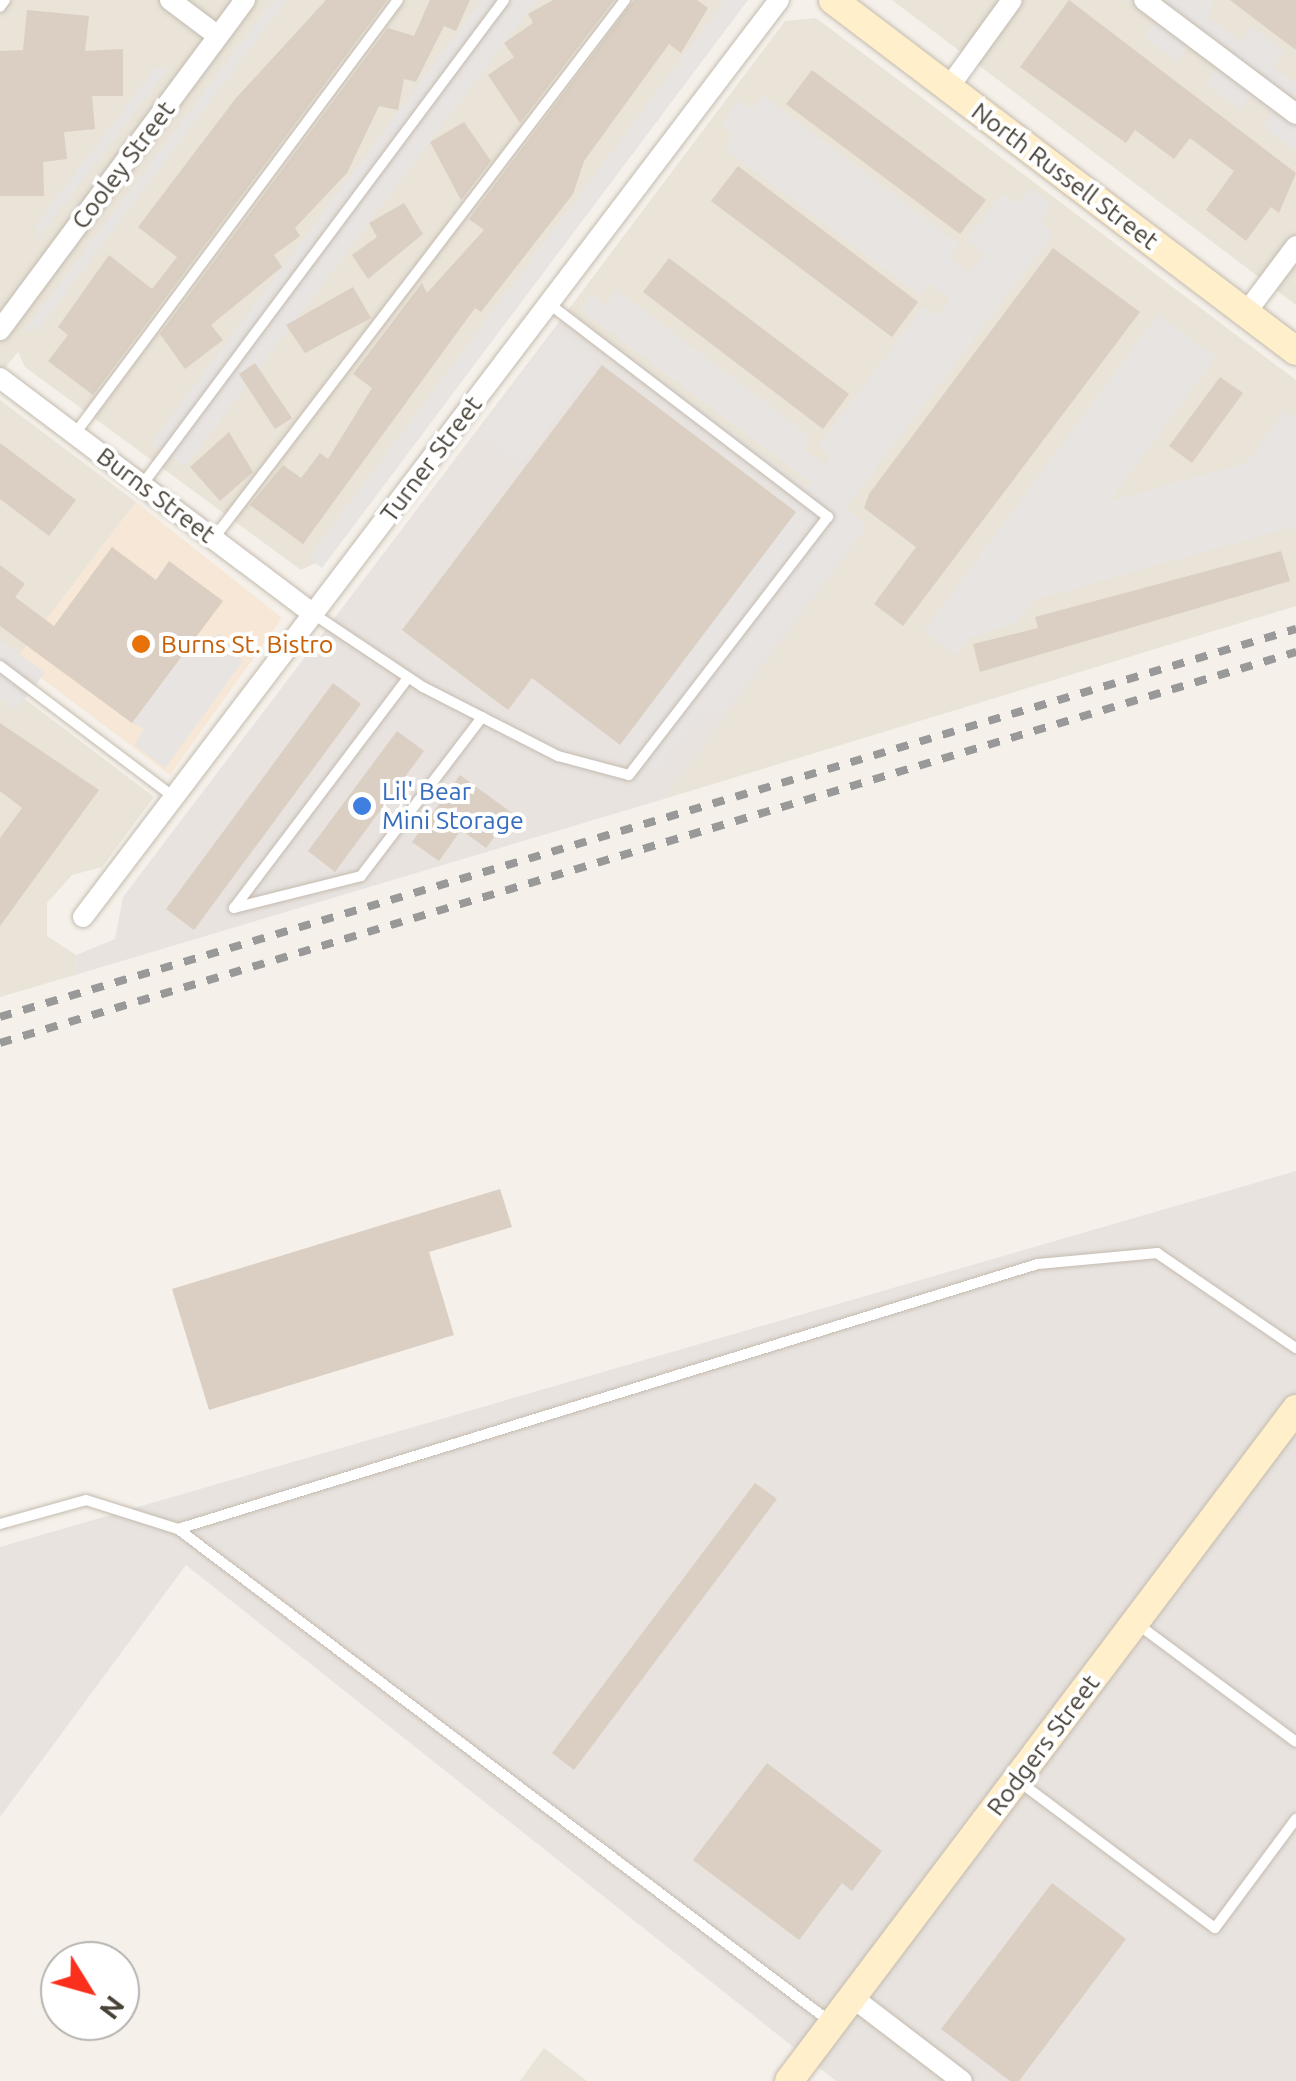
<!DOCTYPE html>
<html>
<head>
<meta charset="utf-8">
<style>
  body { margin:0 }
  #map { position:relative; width:1296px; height:2081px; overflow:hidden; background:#f5f1ea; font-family:Ubuntu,sans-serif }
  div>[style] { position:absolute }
  .residential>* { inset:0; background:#e9e3d8 }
  .commercial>* { inset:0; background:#f6e7d6 }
  .industrial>* { inset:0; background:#e8e3df }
  .parking>* { inset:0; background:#e7e4e2 }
  .building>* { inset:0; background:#dacfc2 }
  .roads { filter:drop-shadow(0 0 2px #c4bbb0) drop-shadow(0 0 2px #c4bbb0) }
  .lane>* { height:10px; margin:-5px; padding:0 5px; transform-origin:5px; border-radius:5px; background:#fff }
  .street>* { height:20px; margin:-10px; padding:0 10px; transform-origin:10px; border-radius:10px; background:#fff }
  .secondary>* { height:28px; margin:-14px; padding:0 14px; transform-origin:14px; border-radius:14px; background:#ffefcb }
  .rail>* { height:8px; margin-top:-4px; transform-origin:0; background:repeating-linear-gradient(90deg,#999 0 12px,transparent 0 24px) }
  .dots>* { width:28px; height:28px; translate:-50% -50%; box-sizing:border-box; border:5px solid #fff; border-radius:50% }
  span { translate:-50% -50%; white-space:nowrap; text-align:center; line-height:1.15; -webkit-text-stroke:8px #fff; paint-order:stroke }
  .street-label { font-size:25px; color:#494238 }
  .food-label { font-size:25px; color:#c56008 }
  .left { translate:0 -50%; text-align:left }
  .shop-label { font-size:25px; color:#366cbe }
  .north { position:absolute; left:40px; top:1941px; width:100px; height:100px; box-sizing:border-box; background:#fff; border:2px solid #b6b3af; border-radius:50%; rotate:127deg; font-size:28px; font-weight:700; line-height:40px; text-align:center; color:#494238 }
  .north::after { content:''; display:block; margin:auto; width:35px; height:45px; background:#fa301c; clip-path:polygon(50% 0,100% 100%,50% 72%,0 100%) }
</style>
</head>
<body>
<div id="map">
  <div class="residential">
    <div style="clip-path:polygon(0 0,743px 0,315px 563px,301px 570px,25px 367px,18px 352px,0 374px)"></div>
    <div style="clip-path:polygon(892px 0,1296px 0,1296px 305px)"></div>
    <div style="clip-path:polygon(816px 18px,1296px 380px,1296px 606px,664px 799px,865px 531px,568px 310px,785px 21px)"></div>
    <div style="clip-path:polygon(0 400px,136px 502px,16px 659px,0 647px)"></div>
    <div style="clip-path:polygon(0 680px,154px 797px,102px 867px,72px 875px,47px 903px,47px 936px,76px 955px,75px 975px,0 997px)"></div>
    <div style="clip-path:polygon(544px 2048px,587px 2081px,520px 2081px)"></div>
  </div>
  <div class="commercial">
    <div style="clip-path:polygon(136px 502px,282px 618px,170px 775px,16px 659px)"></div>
  </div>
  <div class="industrial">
    <div style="clip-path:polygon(568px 310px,865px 531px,664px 799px,75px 975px,76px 955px,115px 939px,123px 897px)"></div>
    <div style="clip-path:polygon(1296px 1171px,1296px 2081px,836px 2081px,186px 1565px,0 1817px,0 1547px)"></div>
  </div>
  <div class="parking">
    <div style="clip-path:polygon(273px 0,287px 0,39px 329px,24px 331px)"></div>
    <div style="clip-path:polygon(481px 0,537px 0,185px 467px,151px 443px)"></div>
    <div style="clip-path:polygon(725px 0,748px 0,322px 568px,308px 558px)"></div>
    <div style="clip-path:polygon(1128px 0,1214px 0,1208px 18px,1240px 41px,1251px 27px,1284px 51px,1273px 67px,1296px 84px,1296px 152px,1263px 127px,1272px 113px,1250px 97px,1240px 110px,1205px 84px,1217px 67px,1188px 46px,1177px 62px,1144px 37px,1156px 20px)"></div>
    <div style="clip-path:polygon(171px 65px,38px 239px,36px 224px,154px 69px)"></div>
    <div style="clip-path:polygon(763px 96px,959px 244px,950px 257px,969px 272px,984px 255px,967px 240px,1002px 193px,1018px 204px,1031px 188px,1052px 205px,1041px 222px,1054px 233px,846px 508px,865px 523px,718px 717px,704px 708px,655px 771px,620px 745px,811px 483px,580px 309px,591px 294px,605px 305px,616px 290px,811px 437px,804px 450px,826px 465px,831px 456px,818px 446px,923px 307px,938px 316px,950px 299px,930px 284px,920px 296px,724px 148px,733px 135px,721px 124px,739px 100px,752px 109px)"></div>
    <div style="clip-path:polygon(1158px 314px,1216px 357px,1110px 501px,1246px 463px,1284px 411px,1296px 419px,1296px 526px,1034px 600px,1015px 624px,969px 638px,956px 655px,924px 631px)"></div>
    <div style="clip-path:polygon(556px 331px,597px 362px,521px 463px,479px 433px)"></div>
    <div style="clip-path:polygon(219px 633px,243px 661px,165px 768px,134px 745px,144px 729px,132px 723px,188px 648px,207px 650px)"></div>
    <div style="clip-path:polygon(0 640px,45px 673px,16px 710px,0 698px)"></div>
  </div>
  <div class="building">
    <div style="clip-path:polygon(326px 0,387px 0,93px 395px,48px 361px,68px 335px,58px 327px,109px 255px,152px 289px,177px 257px,138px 227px,236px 98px)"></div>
    <div style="clip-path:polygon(430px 0,470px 0,456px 31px,444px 26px,416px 82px,404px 79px,398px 110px,379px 106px,347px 173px,295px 228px,300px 236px,274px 255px,282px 267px,211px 325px,223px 340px,185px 369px,160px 334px,388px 28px,414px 36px)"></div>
    <div style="clip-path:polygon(553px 0,614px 0,520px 123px,488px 75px,514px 57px,504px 43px,533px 23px,528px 14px)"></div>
    <div style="clip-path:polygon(634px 0,697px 0,708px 8px,681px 53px,669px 44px,584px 161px,573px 194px,481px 312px,475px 308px,303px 544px,250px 505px,283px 465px,301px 478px,320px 453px,328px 459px,372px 388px,353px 374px,422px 283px,427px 293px,484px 230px,469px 219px)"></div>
    <div style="clip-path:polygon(1069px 0,1296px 173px,1279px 213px,1271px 207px,1246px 241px,1206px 210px,1234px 171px,1190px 138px,1174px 159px,1135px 130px,1126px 143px,1020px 67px)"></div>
    <div style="clip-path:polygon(1230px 0,1296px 0,1296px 50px,1264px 26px)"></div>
    <div style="clip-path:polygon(27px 10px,89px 16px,85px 51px,123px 49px,123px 96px,92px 96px,95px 129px,64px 132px,67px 159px,43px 162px,44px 196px,0 196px,0 51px,23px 50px)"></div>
    <div style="clip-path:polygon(812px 70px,986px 200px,960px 234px,786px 104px)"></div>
    <div style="clip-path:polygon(464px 122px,491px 161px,461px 200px,430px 142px)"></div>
    <div style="clip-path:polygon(738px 166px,918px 302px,892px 337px,711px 201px)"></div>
    <div style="clip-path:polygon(404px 203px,423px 234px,368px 279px,352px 255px,377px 237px,369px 223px)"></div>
    <div style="clip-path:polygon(1053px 248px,1140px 312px,903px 626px,874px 604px,916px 547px,864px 508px,869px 494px)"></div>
    <div style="clip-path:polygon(669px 258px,849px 394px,823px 429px,643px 292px)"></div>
    <div style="clip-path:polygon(353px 287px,371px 318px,305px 353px,286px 325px)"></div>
    <div style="clip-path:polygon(255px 363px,292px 418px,275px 429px,239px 374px)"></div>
    <div style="clip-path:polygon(602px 365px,796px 512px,620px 745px,532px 678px,508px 710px,402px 630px)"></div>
    <div style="clip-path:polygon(1220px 377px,1243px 393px,1192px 463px,1169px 446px)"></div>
    <div style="clip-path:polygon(229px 432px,253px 472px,220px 501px,190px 467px)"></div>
    <div style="clip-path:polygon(0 443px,76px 500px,49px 536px,0 499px)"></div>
    <div style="clip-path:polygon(112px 547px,156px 580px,169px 561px,223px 601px,132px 723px,0 626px,0 565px,25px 584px,15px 597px,54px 626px)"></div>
    <div style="clip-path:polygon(1281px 551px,1290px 581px,980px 672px,973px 644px,1038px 628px,1035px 617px)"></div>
    <div style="clip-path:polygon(333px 683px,361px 704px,194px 930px,166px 909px)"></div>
    <div style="clip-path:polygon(0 723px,99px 790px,0 926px,0 838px,22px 808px,0 791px)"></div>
    <div style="clip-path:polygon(397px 731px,424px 751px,335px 872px,308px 851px)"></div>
    <div style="clip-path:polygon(460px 775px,512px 813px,486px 848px,461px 830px,439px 861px,412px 842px)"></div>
    <div style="clip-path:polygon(500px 1189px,512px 1227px,429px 1252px,454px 1335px,209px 1410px,172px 1289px)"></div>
    <div style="clip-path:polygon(755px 1483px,777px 1499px,574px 1770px,552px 1753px)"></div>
    <div style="clip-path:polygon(767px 1763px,882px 1851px,852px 1891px,842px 1883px,799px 1940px,693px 1860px)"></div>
    <div style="clip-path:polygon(1052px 1883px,1126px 1939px,1019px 2081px,1010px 2081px,941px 2029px)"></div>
  </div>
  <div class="roads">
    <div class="lane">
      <div style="left:0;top:7px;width:9px;rotate:-54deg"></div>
      <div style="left:74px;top:435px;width:542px;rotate:-53.32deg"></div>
      <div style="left:142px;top:485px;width:605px;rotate:-53.26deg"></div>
      <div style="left:214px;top:538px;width:677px;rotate:-52.62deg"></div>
      <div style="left:312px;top:613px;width:133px;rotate:33.7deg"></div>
      <div style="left:423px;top:687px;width:152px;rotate:27.1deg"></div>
      <div style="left:558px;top:756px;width:73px;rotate:15deg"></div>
      <div style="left:629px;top:775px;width:326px;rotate:-52.4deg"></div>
      <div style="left:828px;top:517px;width:351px;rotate:-142.6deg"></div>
      <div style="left:0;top:666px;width:218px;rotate:37deg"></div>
      <div style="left:234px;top:908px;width:131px;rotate:-14.1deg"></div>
      <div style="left:361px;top:876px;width:200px;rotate:-52.7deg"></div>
      <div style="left:234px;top:908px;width:287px;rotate:-52.9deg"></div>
      <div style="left:0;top:1524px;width:89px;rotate:-15.6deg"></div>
      <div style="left:86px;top:1500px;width:96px;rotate:17.5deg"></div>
      <div style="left:178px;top:1529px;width:900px;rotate:-17.13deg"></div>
      <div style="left:1038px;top:1264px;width:120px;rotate:-5.3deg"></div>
      <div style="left:1157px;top:1253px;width:168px;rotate:34.4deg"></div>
      <div style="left:178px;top:1529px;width:820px;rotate:37.07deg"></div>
      <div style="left:1136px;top:1623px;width:199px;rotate:36.6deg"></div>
      <div style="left:1017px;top:1780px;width:247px;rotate:36.8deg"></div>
      <div style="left:1215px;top:1928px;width:136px;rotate:-53.4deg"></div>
    </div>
    <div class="street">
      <div style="left:170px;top:0;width:60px;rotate:36.9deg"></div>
      <div style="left:1144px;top:0;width:190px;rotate:36.9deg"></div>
      <div style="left:949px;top:87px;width:107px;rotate:-54.1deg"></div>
      <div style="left:1245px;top:314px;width:85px;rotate:-53.1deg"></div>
      <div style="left:0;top:330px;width:411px;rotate:-53.4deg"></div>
      <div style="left:0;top:378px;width:391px;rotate:37deg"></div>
      <div style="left:83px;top:917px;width:1151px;rotate:-52.8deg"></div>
      <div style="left:852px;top:1997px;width:138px;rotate:37.4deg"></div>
    </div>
    <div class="secondary">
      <div style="left:833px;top:0;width:581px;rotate:37.17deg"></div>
      <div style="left:789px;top:2081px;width:842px;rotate:-52.97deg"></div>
    </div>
  </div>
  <div class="rail">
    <div style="left:0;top:1017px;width:1353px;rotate:-16.67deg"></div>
    <div style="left:0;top:1043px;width:1354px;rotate:-16.79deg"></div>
  </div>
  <div class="dots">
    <div style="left:141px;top:644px;background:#e8710a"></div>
    <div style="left:362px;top:806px;background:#3f7fe0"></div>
  </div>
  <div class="street-label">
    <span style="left:123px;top:165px;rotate:-53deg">Cooley Street</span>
    <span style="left:1065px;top:176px;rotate:37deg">North Russell Street</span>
    <span style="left:431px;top:459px;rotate:-53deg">Turner Street</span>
    <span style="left:156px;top:495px;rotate:37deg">Burns Street</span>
    <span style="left:1043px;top:1745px;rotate:-53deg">Rodgers Street</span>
  </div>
  <div class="food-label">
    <span class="left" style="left:161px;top:644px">Burns St. Bistro</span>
  </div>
  <div class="shop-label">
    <span class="left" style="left:382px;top:806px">Lil' Bear<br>Mini Storage</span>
  </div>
  <div class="north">N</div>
</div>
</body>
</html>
